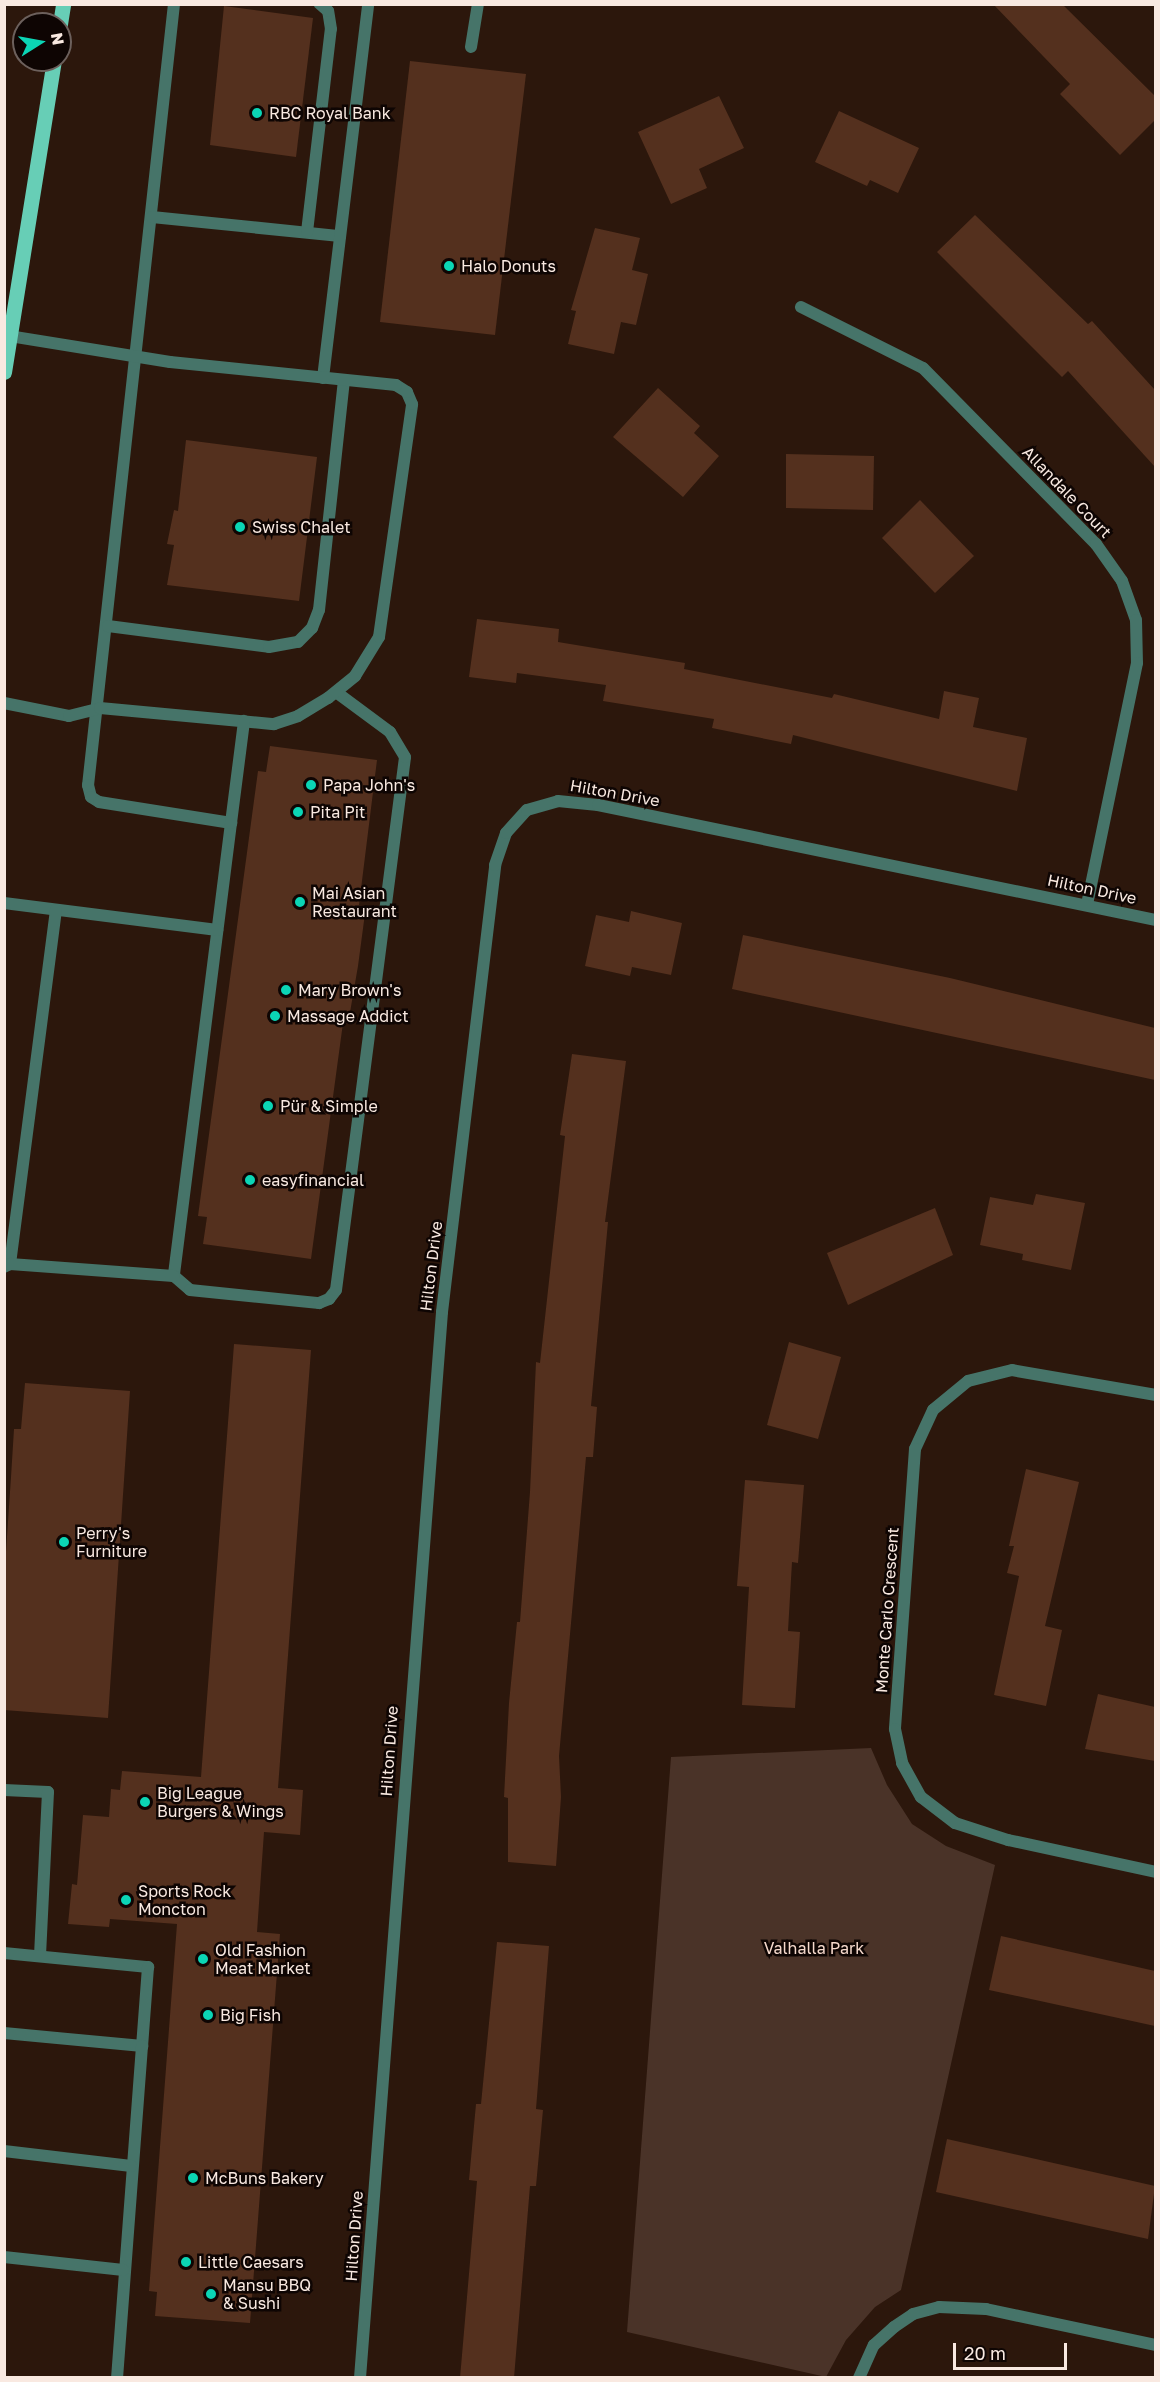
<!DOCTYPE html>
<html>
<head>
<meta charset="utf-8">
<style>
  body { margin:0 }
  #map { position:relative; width:1160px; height:2382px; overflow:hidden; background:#2c170c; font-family:"Golos Text",sans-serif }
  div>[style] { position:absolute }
  .green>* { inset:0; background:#4a3328 }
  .building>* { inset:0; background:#54301e }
  .lane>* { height:12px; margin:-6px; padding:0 6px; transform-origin:6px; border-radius:6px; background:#467469 }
  .street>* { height:12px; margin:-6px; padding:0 6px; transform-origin:6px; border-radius:6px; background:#467469 }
  .primary>* { height:15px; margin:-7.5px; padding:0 7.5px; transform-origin:7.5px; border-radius:7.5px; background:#67ceb6 }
  .dots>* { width:16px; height:16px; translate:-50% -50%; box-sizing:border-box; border:3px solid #0e0503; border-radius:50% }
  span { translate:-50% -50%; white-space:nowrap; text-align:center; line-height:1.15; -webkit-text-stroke:5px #0e0503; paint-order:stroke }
  .poi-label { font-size:16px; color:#f9e9e1 }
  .left { translate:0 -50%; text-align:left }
  .street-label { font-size:16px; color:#f9e9e1 }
  .park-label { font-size:16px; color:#f5d9cc }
  .frame { position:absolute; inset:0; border:6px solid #f9e9e1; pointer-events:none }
  .north { position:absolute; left:12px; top:12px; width:60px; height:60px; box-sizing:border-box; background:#0e0503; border:2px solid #6c605c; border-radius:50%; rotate:79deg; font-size:16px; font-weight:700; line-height:24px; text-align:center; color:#f9e9e1 }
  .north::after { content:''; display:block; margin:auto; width:21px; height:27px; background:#0bd5b5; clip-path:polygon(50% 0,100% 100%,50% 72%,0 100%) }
  .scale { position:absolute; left:953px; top:2343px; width:114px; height:27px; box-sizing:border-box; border:3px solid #f9e9e1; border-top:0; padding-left:8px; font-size:18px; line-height:21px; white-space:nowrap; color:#f9e9e1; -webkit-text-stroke:4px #0e0503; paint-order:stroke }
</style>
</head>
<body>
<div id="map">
  <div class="green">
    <div style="clip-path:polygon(871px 1748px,887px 1785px,912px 1824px,946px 1846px,995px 1865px,901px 2290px,875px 2307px,846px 2340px,826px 2377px,627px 2332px,671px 1757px)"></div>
  </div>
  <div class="building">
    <div style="clip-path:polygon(993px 4px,1062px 4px,1155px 96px,1155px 120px,1120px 155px,1060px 94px,1070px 84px)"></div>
    <div style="clip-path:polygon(224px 6px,313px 18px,296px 157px,210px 145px)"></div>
    <div style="clip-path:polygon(410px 61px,526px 74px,495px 335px,380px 322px)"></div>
    <div style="clip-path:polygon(719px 96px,744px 148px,699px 169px,707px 188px,671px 204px,638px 132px)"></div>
    <div style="clip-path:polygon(839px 111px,919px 148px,898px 193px,870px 180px,867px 186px,815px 162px)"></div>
    <div style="clip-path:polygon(975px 215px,1088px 324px,1092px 321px,1155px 390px,1155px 467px,1068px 371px,1062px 377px,937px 252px)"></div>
    <div style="clip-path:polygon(595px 228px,640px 238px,632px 270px,648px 274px,636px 325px,621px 322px,614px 354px,568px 344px,576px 311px,571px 310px)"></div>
    <div style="clip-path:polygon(658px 388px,700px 426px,694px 433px,719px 456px,683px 497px,613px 437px)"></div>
    <div style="clip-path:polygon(186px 440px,317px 457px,299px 601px,167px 585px,174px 545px,167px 544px,174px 510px,178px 511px)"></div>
    <div style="clip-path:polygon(786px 454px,874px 456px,873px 510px,786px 508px)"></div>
    <div style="clip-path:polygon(920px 500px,974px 556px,935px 593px,882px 538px)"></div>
    <div style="clip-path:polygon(477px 619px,559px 629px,558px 642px,685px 663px,684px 669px,832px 698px,834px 694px,939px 719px,944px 691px,979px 698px,973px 727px,1027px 738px,1017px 791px,793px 735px,791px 744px,712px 728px,714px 719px,603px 701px,606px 685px,517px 673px,516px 683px,469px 677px)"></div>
    <div style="clip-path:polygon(270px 746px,377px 760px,359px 905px,366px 906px,358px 966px,348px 1024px,343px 1023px,311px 1259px,203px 1244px,207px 1217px,198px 1216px,258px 771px,266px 772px)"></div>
    <div style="clip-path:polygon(631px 911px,682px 923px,671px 975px,632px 967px,630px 976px,585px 966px,596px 915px,629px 922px)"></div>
    <div style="clip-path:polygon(743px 935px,950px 978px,1155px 1028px,1155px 1080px,732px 989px)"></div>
    <div style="clip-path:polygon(572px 1054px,626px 1061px,605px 1222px,608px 1222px,591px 1406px,597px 1407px,593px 1457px,586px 1457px,559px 1756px,561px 1797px,556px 1866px,508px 1862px,508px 1798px,504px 1797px,509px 1703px,517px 1622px,520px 1622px,530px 1492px,536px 1362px,540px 1363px,565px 1136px,560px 1135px)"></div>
    <div style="clip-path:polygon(1036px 1194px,1085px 1203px,1071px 1270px,1022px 1260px,1023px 1254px,980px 1245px,990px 1197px,1033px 1205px)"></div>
    <div style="clip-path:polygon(935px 1208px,953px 1255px,848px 1305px,827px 1253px)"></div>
    <div style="clip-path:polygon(789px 1342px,841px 1357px,818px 1439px,767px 1425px)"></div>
    <div style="clip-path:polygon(234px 1344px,311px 1350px,278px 1788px,303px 1790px,300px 1835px,264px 1832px,257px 1932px,280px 1934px,250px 2323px,155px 2316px,157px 2292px,149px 2291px,177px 1924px,110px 1919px,109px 1927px,68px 1924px,72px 1884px,77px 1885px,83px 1815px,109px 1817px,111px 1789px,120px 1790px,122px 1771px,201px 1777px)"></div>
    <div style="clip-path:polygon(25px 1383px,130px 1391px,108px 1718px,4px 1710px,4px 1582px,11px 1477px,14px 1429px,21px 1429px)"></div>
    <div style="clip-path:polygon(1026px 1469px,1079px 1482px,1045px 1626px,1062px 1630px,1046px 1706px,994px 1695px,1019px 1576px,1007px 1573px,1014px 1546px,1009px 1546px)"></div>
    <div style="clip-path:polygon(745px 1480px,804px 1485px,798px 1563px,792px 1562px,788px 1631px,800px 1632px,795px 1708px,742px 1705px,749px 1587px,737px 1586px)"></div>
    <div style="clip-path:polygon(1098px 1694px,1155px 1707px,1155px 1761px,1085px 1749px)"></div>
    <div style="clip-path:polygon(1001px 1936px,1155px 1971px,1155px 2026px,989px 1990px)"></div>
    <div style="clip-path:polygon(497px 1942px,549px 1946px,536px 2109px,543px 2110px,536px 2186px,530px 2186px,514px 2378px,460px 2378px,477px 2181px,469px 2180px,476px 2104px,481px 2104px)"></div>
    <div style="clip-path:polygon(947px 2139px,1155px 2186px,1148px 2239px,936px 2192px)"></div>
  </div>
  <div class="lane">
    <div style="left:174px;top:4px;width:786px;rotate:96.28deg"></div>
    <div style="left:88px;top:785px;width:12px;rotate:76deg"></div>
    <div style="left:91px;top:797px;width:9px;rotate:32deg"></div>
    <div style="left:99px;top:802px;width:134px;rotate:9deg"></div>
    <div style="left:231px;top:823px;width:457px;rotate:97.2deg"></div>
    <div style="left:174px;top:1276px;width:21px;rotate:41deg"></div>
    <div style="left:190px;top:1290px;width:130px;rotate:5.8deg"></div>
    <div style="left:319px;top:1303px;width:11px;rotate:-22deg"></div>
    <div style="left:329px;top:1299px;width:11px;rotate:-52deg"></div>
    <div style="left:336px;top:1290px;width:537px;rotate:-82.62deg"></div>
    <div style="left:405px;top:757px;width:29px;rotate:-121deg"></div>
    <div style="left:390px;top:732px;width:67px;rotate:-143.5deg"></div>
    <div style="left:471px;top:47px;width:44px;rotate:-80.8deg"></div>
    <div style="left:152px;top:217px;width:189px;rotate:5.8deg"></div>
    <div style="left:307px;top:232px;width:204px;rotate:-83.3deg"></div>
    <div style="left:331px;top:29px;width:18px;rotate:-99deg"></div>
    <div style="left:328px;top:11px;width:11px;rotate:-139deg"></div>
    <div style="left:323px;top:378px;width:377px;rotate:-83.1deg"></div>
    <div style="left:108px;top:626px;width:162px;rotate:7.4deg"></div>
    <div style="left:269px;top:647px;width:29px;rotate:-10deg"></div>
    <div style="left:298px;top:642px;width:20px;rotate:-45deg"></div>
    <div style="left:312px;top:628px;width:19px;rotate:-69deg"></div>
    <div style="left:319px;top:610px;width:231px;rotate:-83.8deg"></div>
    <div style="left:4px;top:703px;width:66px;rotate:11.3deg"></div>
    <div style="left:69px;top:716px;width:32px;rotate:-14deg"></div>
    <div style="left:100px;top:708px;width:175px;rotate:5.3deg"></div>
    <div style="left:274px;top:724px;width:25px;rotate:-18deg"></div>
    <div style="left:298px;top:716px;width:35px;rotate:-31deg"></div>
    <div style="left:328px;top:698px;width:35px;rotate:-39deg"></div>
    <div style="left:355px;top:676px;width:46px;rotate:-58.4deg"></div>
    <div style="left:379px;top:637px;width:235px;rotate:-81.9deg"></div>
    <div style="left:412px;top:404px;width:13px;rotate:-113deg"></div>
    <div style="left:407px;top:392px;width:13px;rotate:-148deg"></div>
    <div style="left:396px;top:385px;width:227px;rotate:-174.2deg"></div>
    <div style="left:170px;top:362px;width:162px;rotate:-170.8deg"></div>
    <div style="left:231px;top:823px;width:103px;rotate:-82.7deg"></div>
    <div style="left:4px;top:903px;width:215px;rotate:7.2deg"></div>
    <div style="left:10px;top:1264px;width:357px;rotate:-82.6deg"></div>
    <div style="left:4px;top:1267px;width:7px;rotate:-27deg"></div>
    <div style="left:10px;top:1264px;width:164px;rotate:4.2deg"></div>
    <div style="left:4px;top:1790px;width:44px;rotate:2.6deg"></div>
    <div style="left:48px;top:1792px;width:164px;rotate:92.8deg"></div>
    <div style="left:4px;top:1953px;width:145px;rotate:5.6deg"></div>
    <div style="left:148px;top:1967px;width:79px;rotate:94.3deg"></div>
    <div style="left:4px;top:2033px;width:139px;rotate:5.4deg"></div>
    <div style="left:142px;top:2046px;width:333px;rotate:94.3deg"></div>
    <div style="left:4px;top:2151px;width:128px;rotate:6.7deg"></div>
    <div style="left:4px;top:2257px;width:120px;rotate:6.2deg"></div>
  </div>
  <div class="street">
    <div style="left:801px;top:307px;width:136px;rotate:26.6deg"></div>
    <div style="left:923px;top:368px;width:247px;rotate:45.5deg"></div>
    <div style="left:1096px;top:544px;width:45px;rotate:54.9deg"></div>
    <div style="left:1122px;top:581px;width:41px;rotate:70.3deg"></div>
    <div style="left:1136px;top:620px;width:43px;rotate:88.7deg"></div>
    <div style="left:1137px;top:663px;width:247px;rotate:101.7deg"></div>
    <div style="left:1156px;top:1395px;width:146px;rotate:-170.2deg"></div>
    <div style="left:1012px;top:1370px;width:45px;rotate:166deg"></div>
    <div style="left:968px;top:1381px;width:45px;rotate:140.4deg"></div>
    <div style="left:933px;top:1410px;width:43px;rotate:114.8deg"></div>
    <div style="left:915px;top:1449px;width:281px;rotate:94.1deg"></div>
    <div style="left:895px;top:1729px;width:35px;rotate:78deg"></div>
    <div style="left:902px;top:1763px;width:39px;rotate:61deg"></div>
    <div style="left:921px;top:1797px;width:43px;rotate:37.4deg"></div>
    <div style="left:955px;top:1823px;width:56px;rotate:17.8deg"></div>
    <div style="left:1008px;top:1840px;width:151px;rotate:12.2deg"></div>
    <div style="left:360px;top:2378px;width:1069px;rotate:-85.6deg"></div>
    <div style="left:442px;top:1312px;width:450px;rotate:-83.2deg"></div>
    <div style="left:495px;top:865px;width:34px;rotate:-71deg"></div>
    <div style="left:506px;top:833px;width:31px;rotate:-48deg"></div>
    <div style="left:527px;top:810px;width:32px;rotate:-16deg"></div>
    <div style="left:558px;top:801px;width:40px;rotate:5.7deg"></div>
    <div style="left:598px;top:805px;width:570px;rotate:11.65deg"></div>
    <div style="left:859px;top:2378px;width:36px;rotate:-66deg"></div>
    <div style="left:874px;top:2345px;width:27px;rotate:-42deg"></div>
    <div style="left:894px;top:2327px;width:23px;rotate:-34deg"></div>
    <div style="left:913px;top:2314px;width:27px;rotate:-15deg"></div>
    <div style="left:939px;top:2307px;width:47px;rotate:2.4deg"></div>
    <div style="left:986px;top:2309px;width:174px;rotate:12deg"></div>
  </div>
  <div class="primary">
    <div style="left:60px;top:24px;width:20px;rotate:-81deg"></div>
    <div style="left:4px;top:372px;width:316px;rotate:-80.9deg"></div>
  </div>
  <div class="dots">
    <div style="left:257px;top:113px;background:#0bd5b5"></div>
    <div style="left:449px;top:266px;background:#0bd5b5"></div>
    <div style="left:240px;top:527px;background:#0bd5b5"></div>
    <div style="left:311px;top:785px;background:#0bd5b5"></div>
    <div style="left:298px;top:812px;background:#0bd5b5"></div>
    <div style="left:300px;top:902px;background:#0bd5b5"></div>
    <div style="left:286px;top:990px;background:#0bd5b5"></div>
    <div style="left:275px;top:1016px;background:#0bd5b5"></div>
    <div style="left:268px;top:1106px;background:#0bd5b5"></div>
    <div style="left:250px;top:1180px;background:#0bd5b5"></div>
    <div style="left:64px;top:1542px;background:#0bd5b5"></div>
    <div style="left:145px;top:1802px;background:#0bd5b5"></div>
    <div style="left:126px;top:1900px;background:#0bd5b5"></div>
    <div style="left:203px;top:1959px;background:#0bd5b5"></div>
    <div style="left:208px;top:2015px;background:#0bd5b5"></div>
    <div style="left:193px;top:2178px;background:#0bd5b5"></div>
    <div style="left:186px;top:2262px;background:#0bd5b5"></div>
    <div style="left:211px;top:2294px;background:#0bd5b5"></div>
  </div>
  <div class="poi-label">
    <span class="left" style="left:269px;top:113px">RBC Royal Bank</span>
    <span class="left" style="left:461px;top:266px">Halo Donuts</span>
    <span class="left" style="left:252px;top:527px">Swiss Chalet</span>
    <span class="left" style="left:323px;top:785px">Papa John's</span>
    <span class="left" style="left:310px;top:812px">Pita Pit</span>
    <span class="left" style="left:312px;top:902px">Mai Asian<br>Restaurant</span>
    <span class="left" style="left:298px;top:990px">Mary Brown's</span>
    <span class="left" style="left:287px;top:1016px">Massage Addict</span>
    <span class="left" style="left:280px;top:1106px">Pür &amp; Simple</span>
    <span class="left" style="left:262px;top:1180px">easyfinancial</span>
    <span class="left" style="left:76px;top:1542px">Perry's<br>Furniture</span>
    <span class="left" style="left:157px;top:1802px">Big League<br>Burgers &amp; Wings</span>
    <span class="left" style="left:138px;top:1900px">Sports Rock<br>Moncton</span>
    <span class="left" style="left:215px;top:1959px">Old Fashion<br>Meat Market</span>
    <span class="left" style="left:220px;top:2015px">Big Fish</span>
    <span class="left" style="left:205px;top:2178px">McBuns Bakery</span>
    <span class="left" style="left:198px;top:2262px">Little Caesars</span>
    <span class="left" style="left:223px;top:2294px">Mansu BBQ<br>&amp; Sushi</span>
  </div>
  <div class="street-label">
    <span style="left:1067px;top:492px;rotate:46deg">Allandale Court</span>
    <span style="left:615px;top:793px;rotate:10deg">Hilton Drive</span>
    <span style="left:1092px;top:889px;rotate:12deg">Hilton Drive</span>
    <span style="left:431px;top:1266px;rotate:-83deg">Hilton Drive</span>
    <span style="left:887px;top:1610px;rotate:-86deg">Monte Carlo Crescent</span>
    <span style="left:389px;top:1751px;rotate:-86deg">Hilton Drive</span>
    <span style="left:354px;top:2236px;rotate:-86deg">Hilton Drive</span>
  </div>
  <div class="park-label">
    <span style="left:814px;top:1948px">Valhalla Park</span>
  </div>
  <div class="frame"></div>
  <div class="north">N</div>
  <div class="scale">20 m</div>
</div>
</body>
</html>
